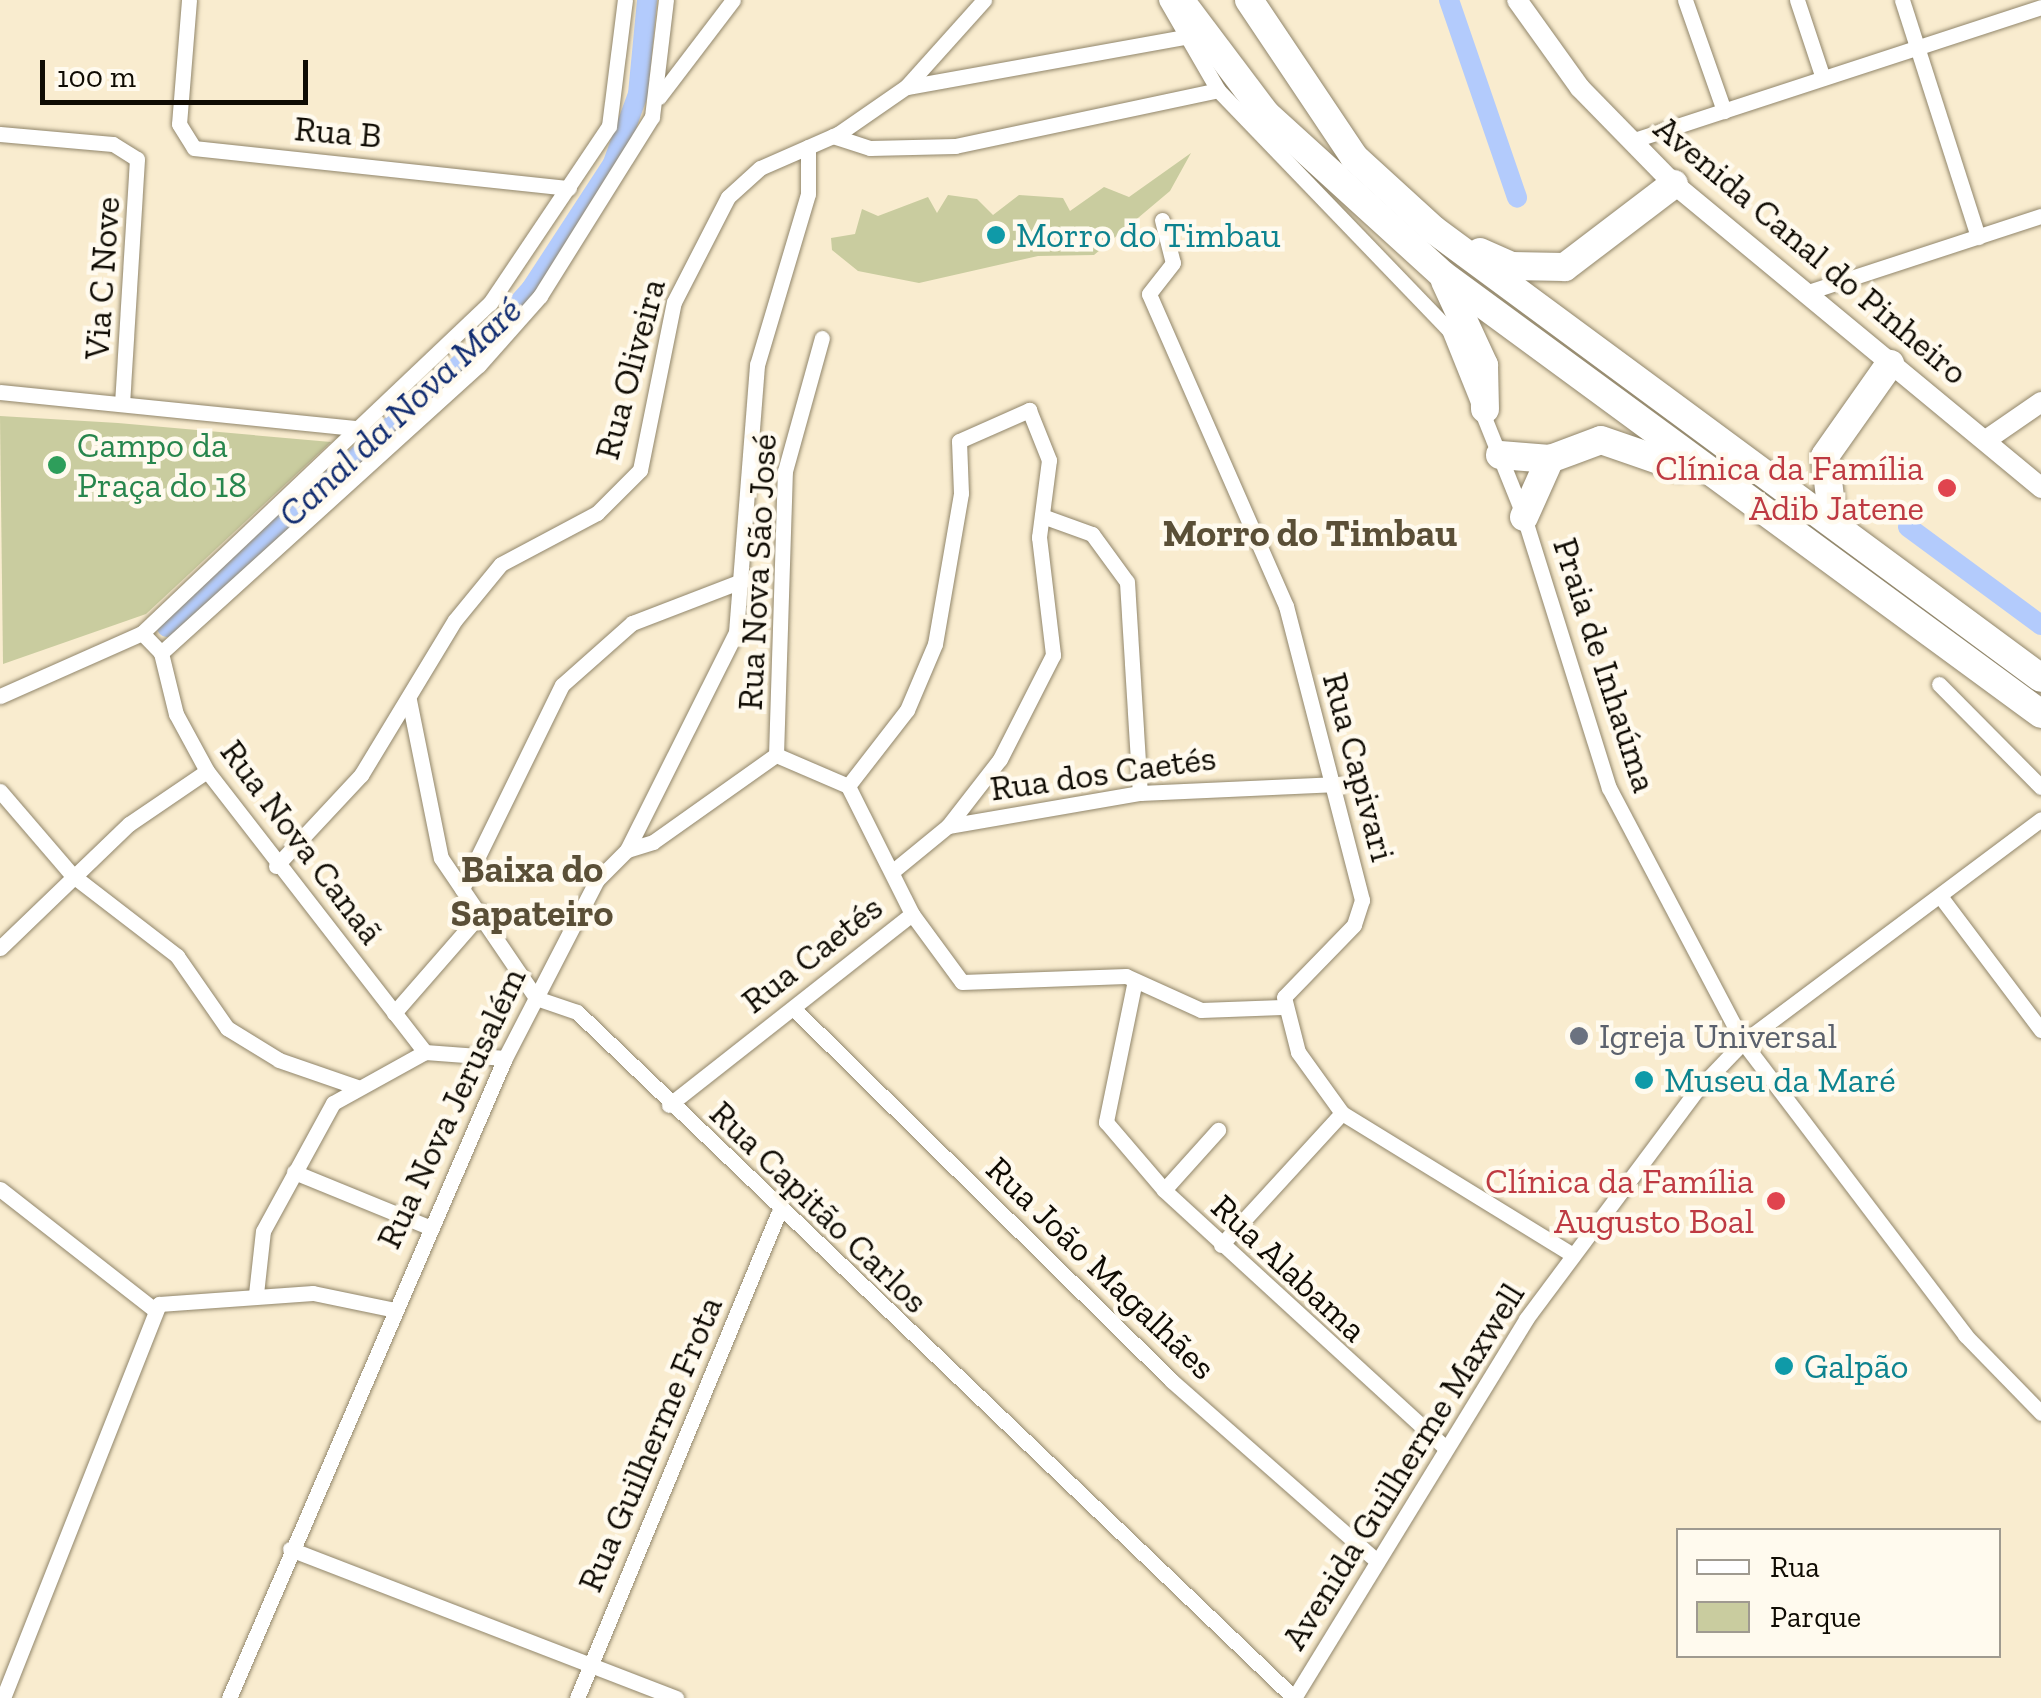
<!DOCTYPE html>
<html>
<head>
<meta charset="utf-8">
<style>
  body { margin:0 }
  #map { position:relative; width:2041px; height:1698px; overflow:hidden; background:#f9eccf; font-family:"Zilla Slab",serif }
  div>[style] { position:absolute }
  .green>* { inset:0; background:#c9cc9f }
  .canal>* { height:20px; margin:-10px; padding:0 10px; transform-origin:10px; border-radius:10px; background:#b3cbfc }
  .roads { filter:drop-shadow(0 0 2px #91866b) drop-shadow(0 0 2px #91866b) }
  .minor>* { height:15px; margin:-7.5px; padding:0 7.5px; transform-origin:7.5px; border-radius:7.5px; background:#fff }
  .tertiary>* { height:20px; margin:-10px; padding:0 10px; transform-origin:10px; border-radius:10px; background:#fff }
  .motorway>* { height:28px; margin:-14px; padding:0 14px; transform-origin:14px; border-radius:14px; background:#fff }
  .dots>* { width:28px; height:28px; translate:-50% -50%; box-sizing:border-box; border:5px solid #fffaee; border-radius:50% }
  span { translate:-50% -50%; white-space:nowrap; text-align:center; line-height:1.15; -webkit-text-stroke:9px #fffaee; paint-order:stroke }
  .street-label { font-size:35px; color:#0f0b03 }
  .culture-label { font-size:35px; color:#0d838f }
  .left { translate:0 -50%; text-align:left }
  .leisure-label { font-size:35px; color:#27864d }
  .health-label { font-size:35px; color:#be3a42 }
  .right { translate:-100% -50%; text-align:right }
  .worship-label { font-size:35px; color:#5b616d }
  .water-label { font-size:38px; color:#122d71; font-style:italic }
  .neighbourhood-label { font-size:38px; color:#5a4f37; font-weight:700 }
  .legend { position:absolute; left:1676px; top:1528px; width:325px; height:130px; box-sizing:border-box; background:#fffaee; border:2px solid #9f9a90; margin:0; padding:12px 18px; list-style:none; font-size:30px; color:#0f0b03 }
  .legend li { display:flex; align-items:center; gap:20px; height:50px }
  .legend b { width:50px; border:2px solid #9f9a90 }
  .scale { position:absolute; left:40px; top:60px; width:268px; height:45px; box-sizing:border-box; border:5px solid #0f0b03; border-top:0; padding-left:12px; font-size:30px; line-height:35px; white-space:nowrap; color:#0f0b03; -webkit-text-stroke:8px #fffaee; paint-order:stroke }
</style>
</head>
<body>
<div id="map">
  <div class="green">
    <div style="clip-path:polygon(1191px 153px,1170px 191px,1094px 255px,1038px 256px,919px 283px,858px 271px,832px 250px,831px 238px,855px 234px,862px 209px,878px 216px,928px 197px,937px 213px,948px 195px,977px 199px,993px 215px,1019px 195px,1063px 198px,1070px 211px,1104px 187px,1129px 197px)"></div>
    <div style="clip-path:polygon(0 416px,118px 423px,331px 442px,146px 614px,3px 664px)"></div>
  </div>
  <div class="canal">
    <div style="left:1449px;top:0;width:209px;rotate:71deg"></div>
    <div style="left:1908px;top:527px;width:165px;rotate:36.4deg"></div>
    <div style="left:167px;top:627px;width:416px;rotate:-41.9deg"></div>
    <div style="left:477px;top:349px;width:81px;rotate:-48deg"></div>
    <div style="left:531px;top:289px;width:150px;rotate:-56.9deg"></div>
    <div style="left:613px;top:163px;width:73px;rotate:-70.1deg"></div>
    <div style="left:638px;top:94px;width:94px;rotate:-84.5deg"></div>
  </div>
  <div class="roads">
    <div class="minor">
      <div style="left:189px;top:0;width:124px;rotate:94.6deg"></div>
      <div style="left:179px;top:124px;width:28px;rotate:58deg"></div>
      <div style="left:194px;top:148px;width:377px;rotate:6.1deg"></div>
      <div style="left:1166px;top:0;width:104px;rotate:60deg"></div>
      <div style="left:1218px;top:90px;width:333px;rotate:46.1deg"></div>
      <div style="left:1449px;top:330px;width:201px;rotate:68.1deg"></div>
      <div style="left:1524px;top:517px;width:284px;rotate:72.6deg"></div>
      <div style="left:1609px;top:788px;width:287px;rotate:62.2deg"></div>
      <div style="left:1743px;top:1042px;width:368px;rotate:52.8deg"></div>
      <div style="left:1965px;top:1335px;width:109px;rotate:45.7deg"></div>
      <div style="left:1685px;top:0;width:118px;rotate:70.6deg"></div>
      <div style="left:1797px;top:0;width:82px;rotate:71.6deg"></div>
      <div style="left:1902px;top:0;width:249px;rotate:72.2deg"></div>
      <div style="left:907px;top:87px;width:281px;rotate:-10.2deg"></div>
      <div style="left:659px;top:97px;width:122px;rotate:-52.7deg"></div>
      <div style="left:0;top:134px;width:113px;rotate:5.1deg"></div>
      <div style="left:113px;top:144px;width:28px;rotate:32deg"></div>
      <div style="left:137px;top:159px;width:243px;rotate:93.5deg"></div>
      <div style="left:833px;top:136px;width:39px;rotate:18deg"></div>
      <div style="left:870px;top:148px;width:85px;rotate:-1.3deg"></div>
      <div style="left:955px;top:146px;width:269px;rotate:-12deg"></div>
      <div style="left:1631px;top:141px;width:431px;rotate:-18.1deg"></div>
      <div style="left:1162px;top:220px;width:44px;rotate:75.7deg"></div>
      <div style="left:1173px;top:263px;width:39px;rotate:128deg"></div>
      <div style="left:1149px;top:294px;width:341px;rotate:66.3deg"></div>
      <div style="left:1286px;top:606px;width:304px;rotate:75.5deg"></div>
      <div style="left:1362px;top:900px;width:26px;rotate:108deg"></div>
      <div style="left:1354px;top:925px;width:100px;rotate:134.2deg"></div>
      <div style="left:1284px;top:997px;width:57px;rotate:75.7deg"></div>
      <div style="left:1298px;top:1052px;width:75px;rotate:54.2deg"></div>
      <div style="left:1342px;top:1113px;width:271px;rotate:31.6deg"></div>
      <div style="left:1805px;top:293px;width:248px;rotate:-18.1deg"></div>
      <div style="left:0;top:392px;width:364px;rotate:5.8deg"></div>
      <div style="left:1045px;top:517px;width:50px;rotate:19.9deg"></div>
      <div style="left:1092px;top:534px;width:59px;rotate:53.9deg"></div>
      <div style="left:1127px;top:582px;width:211px;rotate:86.5deg"></div>
      <div style="left:142px;top:633px;width:28px;rotate:46deg"></div>
      <div style="left:161px;top:653px;width:429px;rotate:-42.2deg"></div>
      <div style="left:479px;top:365px;width:92px;rotate:-48.5deg"></div>
      <div style="left:540px;top:296px;width:211px;rotate:-58deg"></div>
      <div style="left:652px;top:117px;width:118px;rotate:-83.2deg"></div>
      <div style="left:161px;top:653px;width:63px;rotate:76.2deg"></div>
      <div style="left:176px;top:714px;width:65px;rotate:61.5deg"></div>
      <div style="left:207px;top:771px;width:356px;rotate:52.2deg"></div>
      <div style="left:1939px;top:684px;width:145px;rotate:45.3deg"></div>
      <div style="left:0;top:696px;width:155px;rotate:-23.9deg"></div>
      <div style="left:142px;top:633px;width:480px;rotate:-43.5deg"></div>
      <div style="left:490px;top:303px;width:213px;rotate:-56.1deg"></div>
      <div style="left:609px;top:126px;width:127px;rotate:-82.8deg"></div>
      <div style="left:409px;top:700px;width:161px;rotate:78.6deg"></div>
      <div style="left:441px;top:858px;width:169px;rotate:55.8deg"></div>
      <div style="left:536px;top:998px;width:43px;rotate:18.9deg"></div>
      <div style="left:577px;top:1012px;width:992px;rotate:43.73deg"></div>
      <div style="left:1294px;top:1698px;width:444px;rotate:-58.5deg"></div>
      <div style="left:1526px;top:1319px;width:286px;rotate:-53.3deg"></div>
      <div style="left:1697px;top:1090px;width:66px;rotate:-46.2deg"></div>
      <div style="left:1743px;top:1042px;width:372px;rotate:-36.8deg"></div>
      <div style="left:776px;top:755px;width:284px;rotate:-88.2deg"></div>
      <div style="left:785px;top:471px;width:138px;rotate:-74.5deg"></div>
      <div style="left:848px;top:786px;width:96px;rotate:-52.2deg"></div>
      <div style="left:907px;top:710px;width:72px;rotate:-67deg"></div>
      <div style="left:935px;top:644px;width:153px;rotate:-80.2deg"></div>
      <div style="left:961px;top:493px;width:52px;rotate:-92.2deg"></div>
      <div style="left:959px;top:441px;width:77px;rotate:-23.9deg"></div>
      <div style="left:1029px;top:410px;width:54px;rotate:68.2deg"></div>
      <div style="left:1049px;top:460px;width:78px;rotate:97.4deg"></div>
      <div style="left:1039px;top:537px;width:119px;rotate:83.2deg"></div>
      <div style="left:1053px;top:655px;width:117px;rotate:117deg"></div>
      <div style="left:1000px;top:759px;width:85px;rotate:127.8deg"></div>
      <div style="left:0;top:791px;width:111px;rotate:49.4deg"></div>
      <div style="left:72px;top:875px;width:133px;rotate:37.6deg"></div>
      <div style="left:177px;top:956px;width:88px;rotate:55.2deg"></div>
      <div style="left:227px;top:1028px;width:61px;rotate:31.6deg"></div>
      <div style="left:279px;top:1060px;width:83px;rotate:19.1deg"></div>
      <div style="left:627px;top:850px;width:27px;rotate:-17deg"></div>
      <div style="left:653px;top:842px;width:151px;rotate:-35.3deg"></div>
      <div style="left:276px;top:866px;width:125px;rotate:-47deg"></div>
      <div style="left:361px;top:775px;width:181px;rotate:-58.8deg"></div>
      <div style="left:455px;top:620px;width:72px;rotate:-50.6deg"></div>
      <div style="left:501px;top:564px;width:109px;rotate:-28deg"></div>
      <div style="left:597px;top:513px;width:61px;rotate:-45deg"></div>
      <div style="left:640px;top:470px;width:171px;rotate:-78.6deg"></div>
      <div style="left:674px;top:302px;width:118px;rotate:-62.8deg"></div>
      <div style="left:728px;top:197px;width:43px;rotate:-42.2deg"></div>
      <div style="left:760px;top:168px;width:85px;rotate:-23.6deg"></div>
      <div style="left:838px;top:134px;width:83px;rotate:-34.7deg"></div>
      <div style="left:906px;top:87px;width:117px;rotate:-48.1deg"></div>
      <div style="left:893px;top:871px;width:71px;rotate:-39.3deg"></div>
      <div style="left:948px;top:826px;width:195px;rotate:-9.8deg"></div>
      <div style="left:1140px;top:793px;width:198px;rotate:-2.6deg"></div>
      <div style="left:462px;top:889px;width:227px;rotate:-63.9deg"></div>
      <div style="left:562px;top:685px;width:94px;rotate:-41.5deg"></div>
      <div style="left:632px;top:623px;width:120px;rotate:-21deg"></div>
      <div style="left:1940px;top:896px;width:168px;rotate:53deg"></div>
      <div style="left:912px;top:914px;width:84px;rotate:53.7deg"></div>
      <div style="left:962px;top:982px;width:164px;rotate:-2.1deg"></div>
      <div style="left:1126px;top:976px;width:82px;rotate:24.4deg"></div>
      <div style="left:1201px;top:1010px;width:81px;rotate:-2.1deg"></div>
      <div style="left:0;top:948px;width:179px;rotate:-43.9deg"></div>
      <div style="left:129px;top:824px;width:94px;rotate:-34.2deg"></div>
      <div style="left:1134px;top:985px;width:140px;rotate:101.6deg"></div>
      <div style="left:1106px;top:1122px;width:89px;rotate:49.5deg"></div>
      <div style="left:1164px;top:1190px;width:379px;rotate:42.5deg"></div>
      <div style="left:793px;top:1008px;width:532px;rotate:44.54deg"></div>
      <div style="left:1172px;top:1381px;width:271px;rotate:41.3deg"></div>
      <div style="left:394px;top:1013px;width:134px;rotate:-48.9deg"></div>
      <div style="left:669px;top:1105px;width:309px;rotate:-38.2deg"></div>
      <div style="left:912px;top:914px;width:143px;rotate:-116.6deg"></div>
      <div style="left:848px;top:786px;width:78px;rotate:-156.7deg"></div>
      <div style="left:294px;top:1172px;width:143px;rotate:22.2deg"></div>
      <div style="left:0;top:1189px;width:197px;rotate:38deg"></div>
      <div style="left:1164px;top:1190px;width:81px;rotate:-48deg"></div>
      <div style="left:1221px;top:1245px;width:179px;rotate:-47.5deg"></div>
      <div style="left:256px;top:1294px;width:63px;rotate:-83.7deg"></div>
      <div style="left:263px;top:1231px;width:146px;rotate:-61.3deg"></div>
      <div style="left:333px;top:1103px;width:105px;rotate:-29deg"></div>
      <div style="left:425px;top:1052px;width:80px;rotate:4.3deg"></div>
      <div style="left:290px;top:1549px;width:414px;rotate:21.1deg"></div>
      <div style="left:3px;top:1698px;width:424px;rotate:-68.4deg"></div>
      <div style="left:159px;top:1304px;width:154px;rotate:-4.1deg"></div>
      <div style="left:313px;top:1293px;width:79px;rotate:11.7deg"></div>
      <div style="left:229px;top:1698px;width:697px;rotate:-66.67deg"></div>
      <div style="left:505px;top:1058px;width:200px;rotate:-62.7deg"></div>
      <div style="left:597px;top:880px;width:42px;rotate:-45deg"></div>
      <div style="left:627px;top:850px;width:244px;rotate:-63.4deg"></div>
      <div style="left:736px;top:632px;width:268px;rotate:-85.5deg"></div>
      <div style="left:757px;top:365px;width:178px;rotate:-73.4deg"></div>
      <div style="left:808px;top:194px;width:47px;rotate:-90deg"></div>
      <div style="left:577px;top:1698px;width:524px;rotate:-67.45deg"></div>
    </div>
    <div class="tertiary">
      <div style="left:1517px;top:0;width:108px;rotate:54.4deg"></div>
      <div style="left:1580px;top:88px;width:134px;rotate:45.6deg"></div>
      <div style="left:1674px;top:184px;width:477px;rotate:39.6deg"></div>
      <div style="left:1986px;top:440px;width:67px;rotate:-34.6deg"></div>
    </div>
    <div class="motorway">
      <div style="left:1180px;top:0;width:143px;rotate:53deg"></div>
      <div style="left:1266px;top:114px;width:239px;rotate:42.3deg"></div>
      <div style="left:1443px;top:275px;width:742px;rotate:36.28deg"></div>
      <div style="left:1249px;top:0;width:189px;rotate:56.2deg"></div>
      <div style="left:1354px;top:157px;width:108px;rotate:42.4deg"></div>
      <div style="left:1434px;top:230px;width:754px;rotate:36.43deg"></div>
      <div style="left:1480px;top:252px;width:34px;rotate:24deg"></div>
      <div style="left:1511px;top:266px;width:54px;rotate:1.1deg"></div>
      <div style="left:1565px;top:267px;width:137px;rotate:-37.3deg"></div>
      <div style="left:1445px;top:281px;width:93px;rotate:65.1deg"></div>
      <div style="left:1484px;top:365px;width:44px;rotate:88.7deg"></div>
      <div style="left:1500px;top:455px;width:50px;rotate:4.6deg"></div>
      <div style="left:1550px;top:459px;width:54px;rotate:-20.4deg"></div>
      <div style="left:1601px;top:440px;width:83px;rotate:19.1deg"></div>
      <div style="left:1524px;top:517px;width:64px;rotate:-65.9deg"></div>
      <div style="left:1833px;top:522px;width:66px;rotate:-96.9deg"></div>
      <div style="left:1825px;top:456px;width:113px;rotate:-54.8deg"></div>
    </div>
  </div>
  <div class="dots">
    <div style="left:996px;top:235px;background:#0f9aa8"></div>
    <div style="left:57px;top:465px;background:#2e9e5b"></div>
    <div style="left:1947px;top:488px;background:#e0444e"></div>
    <div style="left:1579px;top:1036px;background:#6b7280"></div>
    <div style="left:1644px;top:1080px;background:#0f9aa8"></div>
    <div style="left:1776px;top:1201px;background:#e0444e"></div>
    <div style="left:1784px;top:1366px;background:#0f9aa8"></div>
  </div>
  <div class="street-label">
    <span style="left:338px;top:132px;rotate:5deg">Rua B</span>
    <span style="left:1811px;top:250px;rotate:40deg">Avenida Canal do Pinheiro</span>
    <span style="left:102px;top:278px;rotate:-86deg">Via C Nove</span>
    <span style="left:630px;top:369px;rotate:-75deg">Rua Oliveira</span>
    <span style="left:757px;top:572px;rotate:-87deg">Rua Nova São José</span>
    <span style="left:1605px;top:665px;rotate:72deg">Praia de Inhaúma</span>
    <span style="left:1359px;top:767px;rotate:75deg">Rua Capivari</span>
    <span style="left:1103px;top:773px;rotate:-8deg">Rua dos Caetés</span>
    <span style="left:302px;top:842px;rotate:53deg">Rua Nova Canaã</span>
    <span style="left:812px;top:954px;rotate:-38deg">Rua Caetés</span>
    <span style="left:451px;top:1108px;rotate:-65deg">Rua Nova Jerusalém</span>
    <span style="left:819px;top:1207px;rotate:44deg">Rua Capitão Carlos</span>
    <span style="left:1101px;top:1268px;rotate:44deg">Rua João Magalhães</span>
    <span style="left:1289px;top:1268px;rotate:43deg">Rua Alabama</span>
    <span style="left:650px;top:1444px;rotate:-67deg">Rua Guilherme Frota</span>
    <span style="left:1403px;top:1466px;rotate:-58deg">Avenida Guilherme Maxwell</span>
  </div>
  <div class="culture-label">
    <span class="left" style="left:1016px;top:235px">Morro do Timbau</span>
    <span class="left" style="left:1664px;top:1080px">Museu da Maré</span>
    <span class="left" style="left:1804px;top:1366px">Galpão</span>
  </div>
  <div class="leisure-label">
    <span class="left" style="left:77px;top:465px">Campo da<br>Praça do 18</span>
  </div>
  <div class="health-label">
    <span class="right" style="left:1924px;top:488px">Clínica da Família<br>Adib Jatene</span>
    <span class="right" style="left:1754px;top:1201px">Clínica da Família<br>Augusto Boal</span>
  </div>
  <div class="worship-label">
    <span class="left" style="left:1599px;top:1036px">Igreja Universal</span>
  </div>
  <div class="water-label">
    <span style="left:400px;top:412px;rotate:-43deg">Canal da Nova Maré</span>
  </div>
  <div class="neighbourhood-label">
    <span style="left:1310px;top:534px">Morro do Timbau</span>
    <span style="left:532px;top:892px">Baixa do<br>Sapateiro</span>
  </div>
  <ul class="legend">
  <li><b style="height:12px;background:#fff"></b>Rua</li>
  <li><b style="height:28px;background:#c9cc9f"></b>Parque</li>
  </ul>
  <div class="scale">100 m</div>
</div>
</body>
</html>
